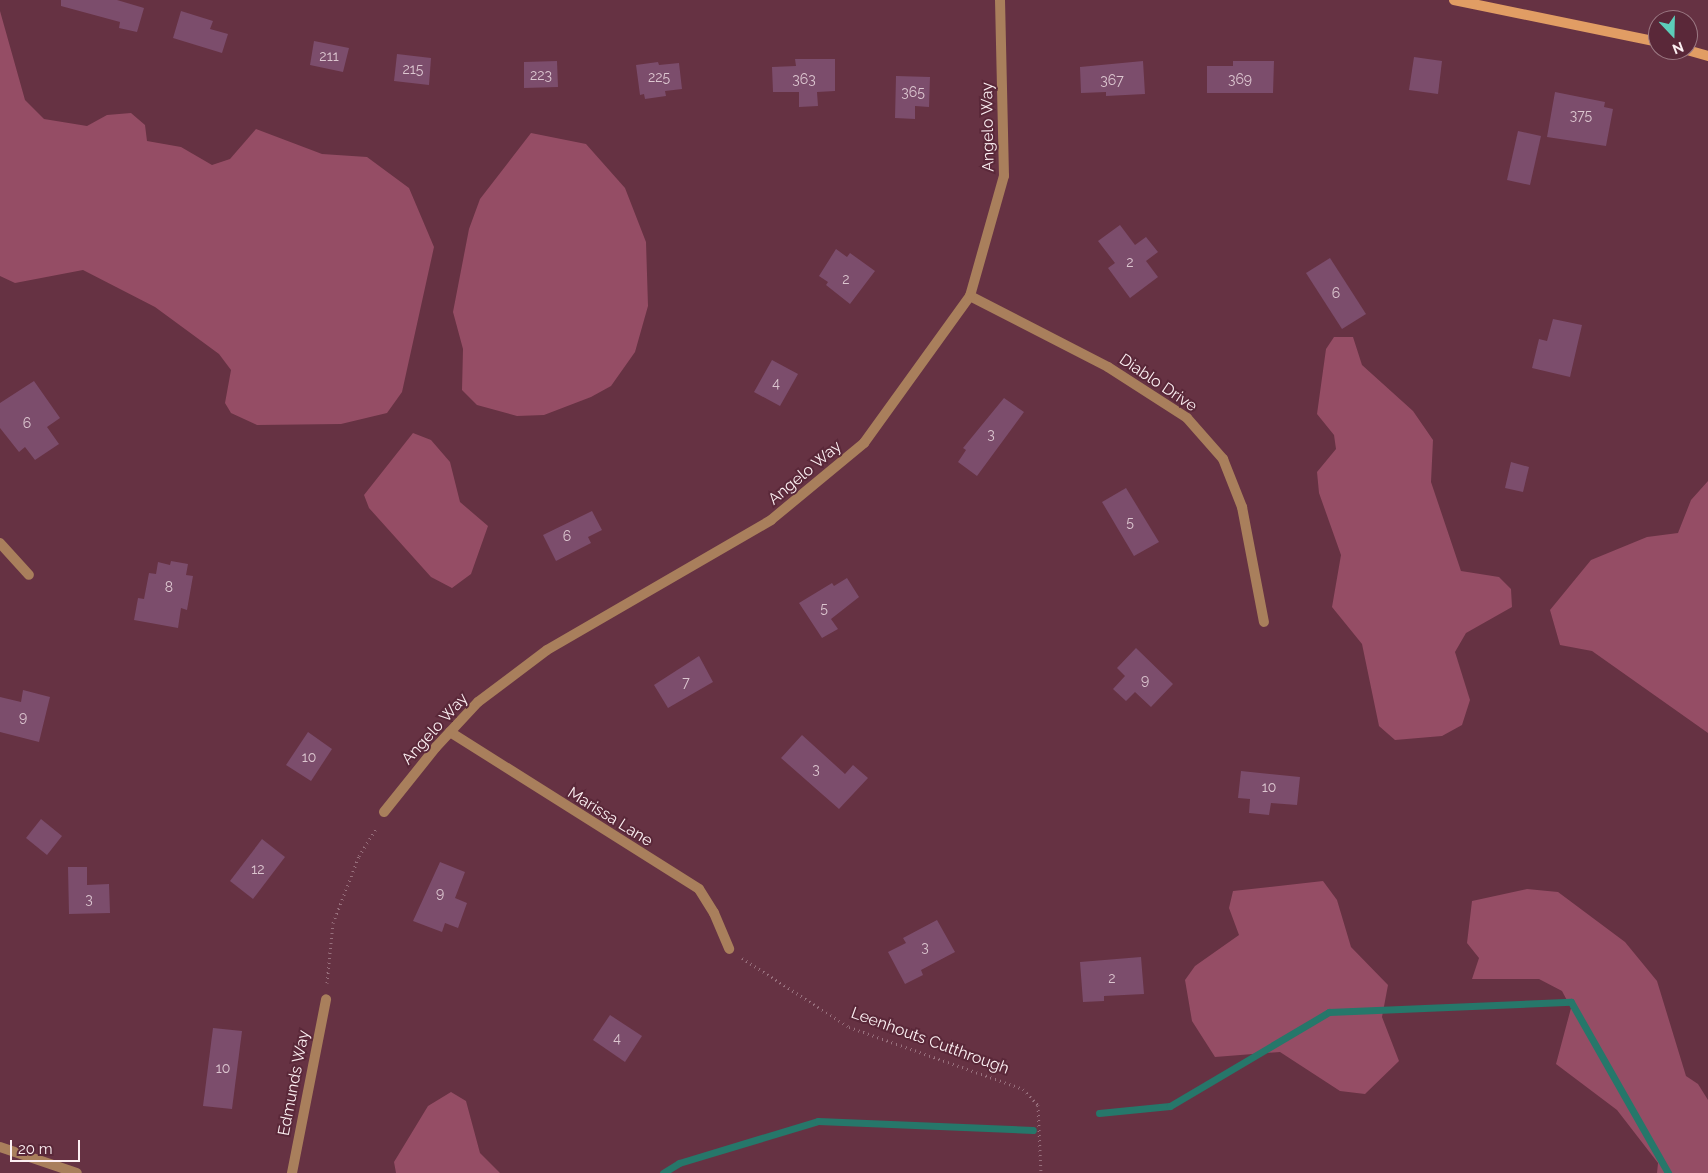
<!DOCTYPE html>
<html>
<head>
<meta charset="utf-8">
<style>
  body { margin:0 }
  #map { position:relative; width:1708px; height:1173px; overflow:hidden; background:#663243; font-family:Raleway,sans-serif }
  div>[style] { position:absolute }
  .green>* { inset:0; background:#954d65 }
  .stream>* { height:7px; margin:-3.5px; padding:0 3.5px; transform-origin:3.5px; border-radius:3.5px; background:#26776a }
  .building>* { inset:0; background:#7c4d6c }
  .path>* { height:3px; margin-top:-1.5px; transform-origin:0; background:repeating-linear-gradient(90deg,#976f7c 0 1px,transparent 0 5px) }
  .street>* { height:10px; margin:-5px; padding:0 5px; transform-origin:5px; border-radius:5px; background:#a97f5c }
  .secondary>* { height:10px; margin:-5px; padding:0 5px; transform-origin:5px; border-radius:5px; background:#e19d64 }
  span { translate:-50% -50%; white-space:nowrap; text-align:center; line-height:1.15; -webkit-text-stroke:4px #5a2839; paint-order:stroke }
  .number-label { font-size:14px; color:#dcc6d0 }
  .number-label span { -webkit-text-stroke-width:0 }
  .street-label { font-size:16px; color:#fceff2 }
  .north { position:absolute; left:1648px; top:10px; width:50px; height:50px; box-sizing:border-box; background:#5a2839; border:1px solid #9b7883; border-radius:50%; rotate:159deg; font-size:14px; font-weight:700; line-height:20px; text-align:center; color:#fceff2 }
  .north::after { content:''; display:block; margin:auto; width:18px; height:22px; background:#5cceba; clip-path:polygon(50% 0,100% 100%,50% 72%,0 100%) }
  .scale { position:absolute; left:10px; top:1140px; width:70px; height:22px; box-sizing:border-box; border:2px solid #fceff2; border-top:0; padding-left:6px; font-size:15px; line-height:18px; white-space:nowrap; color:#fceff2; -webkit-text-stroke:4px #5a2839; paint-order:stroke }
</style>
</head>
<body>
<div id="map">
  <div class="green">
    <div style="clip-path:polygon(0 11px,25px 100px,44px 119px,87px 126px,107px 115px,131px 113px,145px 125px,147px 141px,181px 147px,212px 165px,230px 159px,256px 129px,322px 154px,367px 157px,409px 188px,434px 247px,402px 392px,387px 413px,341px 424px,257px 425px,231px 413px,225px 403px,231px 370px,219px 354px,155px 307px,83px 270px,15px 283px,0 276px)"></div>
    <div style="clip-path:polygon(531px 133px,586px 144px,625px 188px,646px 242px,648px 306px,635px 352px,611px 386px,591px 397px,544px 415px,517px 416px,477px 405px,462px 390px,463px 349px,453px 312px,469px 229px,480px 199px)"></div>
    <div style="clip-path:polygon(1334px 337px,1353px 337px,1362px 365px,1413px 411px,1433px 440px,1431px 482px,1461px 571px,1499px 577px,1511px 589px,1512px 607px,1466px 633px,1455px 652px,1470px 700px,1462px 725px,1442px 736px,1395px 740px,1379px 726px,1362px 644px,1332px 607px,1341px 555px,1319px 493px,1317px 472px,1336px 449px,1334px 435px,1317px 414px,1326px 349px)"></div>
    <div style="clip-path:polygon(413px 433px,431px 440px,450px 462px,460px 502px,488px 526px,471px 574px,452px 588px,431px 577px,369px 508px,364px 495px)"></div>
    <div style="clip-path:polygon(1708px 481px,1708px 733px,1592px 651px,1560px 645px,1550px 610px,1591px 560px,1647px 537px,1678px 533px,1691px 500px)"></div>
    <div style="clip-path:polygon(1323px 881px,1337px 900px,1351px 947px,1388px 985px,1382px 1017px,1399px 1061px,1365px 1094px,1340px 1091px,1280px 1052px,1215px 1057px,1192px 1021px,1185px 980px,1195px 966px,1239px 935px,1229px 908px,1233px 891px)"></div>
    <div style="clip-path:polygon(1527px 889px,1558px 892px,1625px 942px,1657px 981px,1686px 1076px,1698px 1084px,1708px 1100px,1708px 1173px,1657px 1173px,1658px 1163px,1617px 1110px,1556px 1064px,1571px 1008px,1562px 991px,1539px 979px,1472px 979px,1479px 958px,1467px 943px,1472px 901px)"></div>
    <div style="clip-path:polygon(451px 1092px,466px 1101px,480px 1153px,500px 1173px,396px 1173px,394px 1162px,428px 1106px)"></div>
  </div>
  <div class="stream">
    <div style="left:1099px;top:1113px;width:71px;rotate:-5.6deg"></div>
    <div style="left:1170px;top:1106px;width:185px;rotate:-30.6deg"></div>
    <div style="left:1329px;top:1012px;width:242px;rotate:-2.4deg"></div>
    <div style="left:1571px;top:1002px;width:197px;rotate:60.4deg"></div>
    <div style="left:663px;top:1173px;width:19px;rotate:-32deg"></div>
    <div style="left:679px;top:1163px;width:145px;rotate:-16.8deg"></div>
    <div style="left:818px;top:1121px;width:215px;rotate:2.4deg"></div>
  </div>
  <div class="building">
    <div style="clip-path:polygon(61px 0,117px 0,144px 8px,137px 32px,119px 28px,120px 22px,61px 6px)"></div>
    <div style="clip-path:polygon(181px 11px,213px 21px,210px 29px,228px 34px,222px 53px,173px 38px)"></div>
    <div style="clip-path:polygon(314px 41px,349px 48px,343px 72px,310px 65px)"></div>
    <div style="clip-path:polygon(397px 54px,431px 58px,429px 85px,394px 81px)"></div>
    <div style="clip-path:polygon(1414px 57px,1442px 61px,1438px 94px,1409px 90px)"></div>
    <div style="clip-path:polygon(795px 59px,835px 59px,835px 91px,817px 92px,818px 106px,799px 107px,799px 92px,773px 92px,772px 67px,796px 66px)"></div>
    <div style="clip-path:polygon(557px 61px,558px 87px,524px 88px,524px 62px)"></div>
    <div style="clip-path:polygon(1143px 61px,1145px 94px,1106px 96px,1106px 92px,1081px 93px,1080px 67px)"></div>
    <div style="clip-path:polygon(1233px 61px,1274px 61px,1273px 93px,1207px 93px,1207px 66px,1233px 66px)"></div>
    <div style="clip-path:polygon(658px 62px,659px 65px,679px 63px,682px 89px,665px 91px,666px 96px,645px 99px,644px 94px,640px 95px,636px 65px)"></div>
    <div style="clip-path:polygon(896px 76px,930px 77px,929px 107px,915px 106px,915px 119px,895px 118px)"></div>
    <div style="clip-path:polygon(1555px 92px,1605px 102px,1604px 107px,1613px 109px,1606px 146px,1547px 137px)"></div>
    <div style="clip-path:polygon(1518px 131px,1541px 136px,1530px 185px,1507px 180px)"></div>
    <div style="clip-path:polygon(1120px 225px,1135px 245px,1146px 237px,1158px 252px,1146px 261px,1158px 277px,1130px 298px,1108px 268px,1115px 263px,1098px 241px)"></div>
    <div style="clip-path:polygon(836px 249px,847px 257px,850px 253px,875px 271px,850px 304px,826px 285px,828px 282px,819px 276px)"></div>
    <div style="clip-path:polygon(1330px 258px,1366px 314px,1342px 329px,1306px 273px)"></div>
    <div style="clip-path:polygon(1553px 319px,1582px 325px,1570px 377px,1532px 368px,1539px 339px,1547px 341px)"></div>
    <div style="clip-path:polygon(772px 360px,798px 374px,780px 406px,754px 392px)"></div>
    <div style="clip-path:polygon(34px 381px,60px 418px,47px 427px,59px 444px,35px 460px,25px 447px,19px 452px,0 428px,0 403px)"></div>
    <div style="clip-path:polygon(1004px 398px,1024px 412px,977px 476px,958px 462px,966px 450px,963px 448px)"></div>
    <div style="clip-path:polygon(1511px 462px,1529px 467px,1523px 492px,1505px 488px)"></div>
    <div style="clip-path:polygon(1126px 488px,1159px 542px,1134px 556px,1102px 502px)"></div>
    <div style="clip-path:polygon(592px 511px,602px 530px,588px 537px,591px 543px,556px 561px,543px 535px)"></div>
    <div style="clip-path:polygon(171px 561px,188px 564px,186px 575px,193px 576px,187px 610px,181px 608px,178px 628px,134px 620px,138px 598px,144px 599px,149px 573px,156px 574px,158px 562px,170px 565px)"></div>
    <div style="clip-path:polygon(847px 578px,859px 597px,831px 619px,838px 629px,822px 638px,799px 603px,832px 583px,834px 586px)"></div>
    <div style="clip-path:polygon(1136px 648px,1173px 684px,1151px 707px,1135px 692px,1126px 701px,1113px 689px,1125px 676px,1117px 668px)"></div>
    <div style="clip-path:polygon(699px 656px,713px 682px,668px 708px,654px 685px)"></div>
    <div style="clip-path:polygon(23px 690px,50px 697px,39px 742px,0 732px,0 697px,21px 702px)"></div>
    <div style="clip-path:polygon(308px 732px,332px 749px,311px 781px,286px 765px)"></div>
    <div style="clip-path:polygon(802px 735px,845px 774px,853px 765px,868px 778px,839px 809px,781px 758px)"></div>
    <div style="clip-path:polygon(1241px 771px,1300px 777px,1297px 805px,1271px 803px,1269px 815px,1249px 813px,1250px 799px,1238px 798px)"></div>
    <div style="clip-path:polygon(41px 819px,62px 836px,47px 855px,26px 838px)"></div>
    <div style="clip-path:polygon(262px 839px,285px 857px,253px 899px,230px 881px)"></div>
    <div style="clip-path:polygon(440px 862px,465px 872px,455px 898px,467px 903px,458px 928px,445px 923px,442px 932px,413px 921px)"></div>
    <div style="clip-path:polygon(68px 867px,87px 867px,87px 885px,109px 884px,110px 913px,69px 914px)"></div>
    <div style="clip-path:polygon(937px 920px,955px 952px,921px 970px,923px 975px,905px 984px,888px 952px,906px 943px,903px 938px)"></div>
    <div style="clip-path:polygon(1141px 957px,1144px 994px,1104px 996px,1104px 1001px,1083px 1002px,1080px 962px)"></div>
    <div style="clip-path:polygon(610px 1015px,642px 1036px,625px 1062px,593px 1040px)"></div>
    <div style="clip-path:polygon(213px 1028px,242px 1031px,232px 1109px,203px 1106px)"></div>
  </div>
  <div class="path">
    <div style="left:742px;top:958px;width:127px;rotate:32.8deg"></div>
    <div style="left:849px;top:1027px;width:185px;rotate:19.6deg"></div>
    <div style="left:1023px;top:1089px;width:22px;rotate:47deg"></div>
    <div style="left:1038px;top:1105px;width:68px;rotate:87.5deg"></div>
    <div style="left:327px;top:983px;width:60px;rotate:-84.3deg"></div>
    <div style="left:333px;top:923px;width:72px;rotate:-68.8deg"></div>
    <div style="left:359px;top:856px;width:34px;rotate:-58deg"></div>
  </div>
  <div class="street">
    <div style="left:970px;top:296px;width:155px;rotate:27.2deg"></div>
    <div style="left:1108px;top:367px;width:94px;rotate:32.8deg"></div>
    <div style="left:1187px;top:418px;width:55px;rotate:48.7deg"></div>
    <div style="left:1223px;top:459px;width:52px;rotate:68.4deg"></div>
    <div style="left:1242px;top:507px;width:117px;rotate:79.2deg"></div>
    <div style="left:0;top:543px;width:43px;rotate:47.8deg"></div>
    <div style="left:450px;top:732px;width:294px;rotate:32.2deg"></div>
    <div style="left:699px;top:889px;width:28px;rotate:58deg"></div>
    <div style="left:714px;top:913px;width:39px;rotate:67deg"></div>
    <div style="left:384px;top:812px;width:83px;rotate:-51.3deg"></div>
    <div style="left:436px;top:747px;width:62px;rotate:-47deg"></div>
    <div style="left:478px;top:702px;width:86px;rotate:-37deg"></div>
    <div style="left:547px;top:650px;width:259px;rotate:-30.1deg"></div>
    <div style="left:771px;top:520px;width:121px;rotate:-39.6deg"></div>
    <div style="left:864px;top:443px;width:181px;rotate:-54.2deg"></div>
    <div style="left:970px;top:296px;width:125px;rotate:-74.2deg"></div>
    <div style="left:1004px;top:176px;width:176px;rotate:-91.3deg"></div>
    <div style="left:0;top:1147px;width:81px;rotate:18.7deg"></div>
    <div style="left:292px;top:1173px;width:177px;rotate:-78.9deg"></div>
  </div>
  <div class="secondary">
    <div style="left:1454px;top:0;width:208px;rotate:11.6deg"></div>
    <div style="left:1687px;top:50px;width:22px;rotate:16deg"></div>
  </div>
  <div class="number-label">
    <span style="left:329px;top:56px">211</span>
    <span style="left:413px;top:69px">215</span>
    <span style="left:541px;top:75px">223</span>
    <span style="left:659px;top:77px">225</span>
    <span style="left:804px;top:79px">363</span>
    <span style="left:1240px;top:79px">369</span>
    <span style="left:1112px;top:80px">367</span>
    <span style="left:913px;top:92px">365</span>
    <span style="left:1581px;top:115px">375</span>
    <span style="left:1130px;top:262px">2</span>
    <span style="left:846px;top:279px">2</span>
    <span style="left:1336px;top:293px">6</span>
    <span style="left:776px;top:383px">4</span>
    <span style="left:27px;top:423px">6</span>
    <span style="left:991px;top:434px">3</span>
    <span style="left:1130px;top:522px">5</span>
    <span style="left:567px;top:536px">6</span>
    <span style="left:169px;top:587px">8</span>
    <span style="left:824px;top:608px">5</span>
    <span style="left:1145px;top:680px">9</span>
    <span style="left:686px;top:682px">7</span>
    <span style="left:23px;top:717px">9</span>
    <span style="left:309px;top:757px">10</span>
    <span style="left:816px;top:769px">3</span>
    <span style="left:1269px;top:787px">10</span>
    <span style="left:258px;top:869px">12</span>
    <span style="left:440px;top:893px">9</span>
    <span style="left:89px;top:899px">3</span>
    <span style="left:925px;top:947px">3</span>
    <span style="left:1112px;top:978px">2</span>
    <span style="left:617px;top:1038px">4</span>
    <span style="left:223px;top:1068px">10</span>
  </div>
  <div class="street-label">
    <span style="left:988px;top:127px;rotate:-91deg">Angelo Way</span>
    <span style="left:1158px;top:383px;rotate:34deg">Diablo Drive</span>
    <span style="left:805px;top:473px;rotate:-40deg">Angelo Way</span>
    <span style="left:435px;top:729px;rotate:-48deg">Angelo Way</span>
    <span style="left:610px;top:817px;rotate:32deg">Marissa Lane</span>
    <span style="left:930px;top:1041px;rotate:20deg">Leenhouts Cutthrough</span>
    <span style="left:294px;top:1083px;rotate:-79deg">Edmunds Way</span>
  </div>
  <div class="north">N</div>
  <div class="scale">20 m</div>
</div>
</body>
</html>
